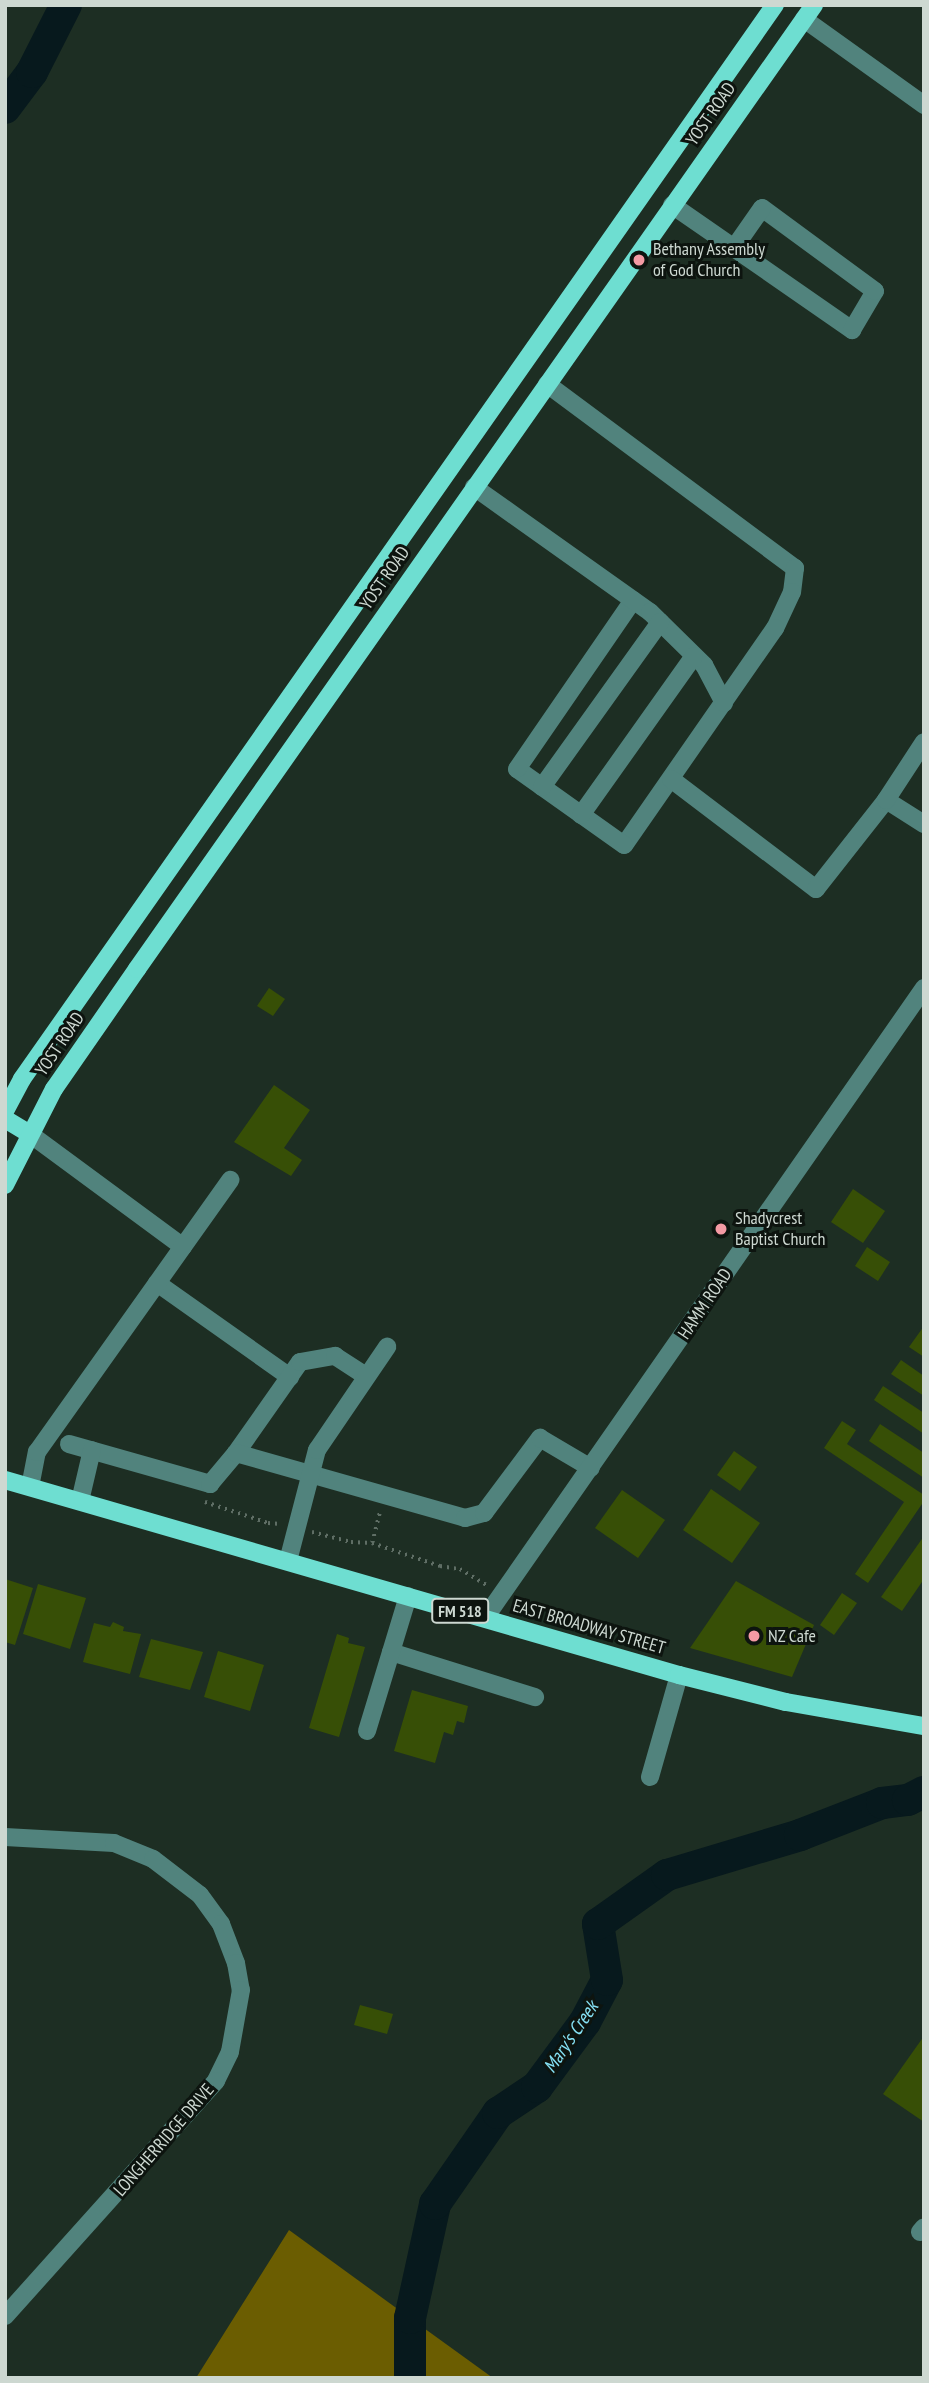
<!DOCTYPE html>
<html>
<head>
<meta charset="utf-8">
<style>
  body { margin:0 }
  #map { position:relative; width:929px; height:2383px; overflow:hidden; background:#1d2e23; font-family:"PT Sans Narrow",sans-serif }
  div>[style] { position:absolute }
  .forest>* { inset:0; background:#6b5d01 }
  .river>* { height:32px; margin:-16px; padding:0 16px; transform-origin:16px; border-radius:16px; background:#07191d }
  .building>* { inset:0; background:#374f06 }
  .path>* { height:3.5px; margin-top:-1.75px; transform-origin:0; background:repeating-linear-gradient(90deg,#5f6e65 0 2px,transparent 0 7px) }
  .minor>* { height:18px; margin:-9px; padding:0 9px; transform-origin:9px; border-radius:9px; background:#51837d }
  .major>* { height:18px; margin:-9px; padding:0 9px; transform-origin:9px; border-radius:9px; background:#6eded1 }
  .dots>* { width:19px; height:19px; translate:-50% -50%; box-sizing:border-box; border:4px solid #0d140f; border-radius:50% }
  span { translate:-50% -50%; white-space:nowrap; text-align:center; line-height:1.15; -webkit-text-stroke:6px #0d140f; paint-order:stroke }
  .shield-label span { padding:2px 5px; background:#0d140f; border:2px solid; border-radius:5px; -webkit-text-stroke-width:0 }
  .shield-label { font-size:16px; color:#cdd8d1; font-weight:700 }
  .street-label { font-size:18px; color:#cdd8d1 }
  .poi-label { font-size:18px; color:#cdd8d1 }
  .left { translate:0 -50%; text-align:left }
  .water-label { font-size:19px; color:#86e2f6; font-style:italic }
  .frame { position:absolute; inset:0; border:7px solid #cdd8d1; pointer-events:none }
</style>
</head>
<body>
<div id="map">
  <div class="forest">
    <div style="clip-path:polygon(289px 2230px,410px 2318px,493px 2378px,196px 2378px)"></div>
  </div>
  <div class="river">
    <div style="left:5px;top:108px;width:45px;rotate:-53.1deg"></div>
    <div style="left:32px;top:72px;width:75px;rotate:-63.1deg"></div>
    <div style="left:410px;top:2378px;width:60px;rotate:-90deg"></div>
    <div style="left:410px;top:2318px;width:117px;rotate:-77.6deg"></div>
    <div style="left:435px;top:2204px;width:111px;rotate:-55.3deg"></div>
    <div style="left:498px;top:2113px;width:47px;rotate:-33.7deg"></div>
    <div style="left:537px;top:2087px;width:81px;rotate:-53.6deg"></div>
    <div style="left:585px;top:2022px;width:47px;rotate:-62.4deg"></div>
    <div style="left:607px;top:1980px;width:57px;rotate:-99.1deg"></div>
    <div style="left:598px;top:1924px;width:85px;rotate:-35.4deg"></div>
    <div style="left:667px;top:1875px;width:139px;rotate:-16.7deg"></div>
    <div style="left:800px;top:1835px;width:88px;rotate:-21.3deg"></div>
    <div style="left:882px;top:1803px;width:26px;rotate:-7deg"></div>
    <div style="left:908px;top:1800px;width:18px;rotate:-27deg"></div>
  </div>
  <div class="building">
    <div style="clip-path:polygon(269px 988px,285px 999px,273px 1016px,257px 1006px)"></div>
    <div style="clip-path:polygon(274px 1085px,310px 1110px,284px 1148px,302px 1160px,291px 1176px,234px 1142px)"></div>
    <div style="clip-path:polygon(853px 1189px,885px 1211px,863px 1243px,831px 1222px)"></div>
    <div style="clip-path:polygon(867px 1247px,890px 1262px,878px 1281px,855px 1266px)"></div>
    <div style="clip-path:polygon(924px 1326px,924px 1357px,909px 1347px)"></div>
    <div style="clip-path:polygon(901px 1360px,924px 1376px,924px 1396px,891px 1374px)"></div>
    <div style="clip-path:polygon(883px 1386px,924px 1413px,924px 1434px,874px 1400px)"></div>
    <div style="clip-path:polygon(842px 1421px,856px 1430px,847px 1444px,924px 1495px,924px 1501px,868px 1583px,855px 1574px,904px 1502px,824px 1448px)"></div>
    <div style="clip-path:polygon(880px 1424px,924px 1453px,924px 1478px,869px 1441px)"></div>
    <div style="clip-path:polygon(734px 1451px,757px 1467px,740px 1491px,717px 1475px)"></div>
    <div style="clip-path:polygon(711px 1489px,760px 1523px,732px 1563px,683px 1530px)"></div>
    <div style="clip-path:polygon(622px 1490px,665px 1520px,638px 1558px,595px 1528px)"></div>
    <div style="clip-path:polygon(924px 1536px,924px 1579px,902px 1611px,881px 1597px)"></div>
    <div style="clip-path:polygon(5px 1579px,33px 1588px,15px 1645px,5px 1642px)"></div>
    <div style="clip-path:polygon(736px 1581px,814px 1625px,792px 1677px,690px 1648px)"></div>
    <div style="clip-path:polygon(38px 1584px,86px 1598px,70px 1649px,23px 1634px)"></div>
    <div style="clip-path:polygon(842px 1593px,857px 1603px,834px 1635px,820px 1625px)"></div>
    <div style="clip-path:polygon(113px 1622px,124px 1627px,123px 1631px,141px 1634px,130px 1674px,83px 1662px,94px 1623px,110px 1627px)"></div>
    <div style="clip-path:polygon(337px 1634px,349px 1638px,348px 1643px,365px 1647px,339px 1737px,309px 1728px)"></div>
    <div style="clip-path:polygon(151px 1639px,203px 1652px,190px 1690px,139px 1677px)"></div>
    <div style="clip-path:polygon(218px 1651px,264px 1665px,250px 1711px,204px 1697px)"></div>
    <div style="clip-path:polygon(412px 1690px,468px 1706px,464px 1723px,457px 1721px,453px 1735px,444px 1732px,435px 1763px,394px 1751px)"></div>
    <div style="clip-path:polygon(360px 2005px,393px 2014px,387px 2034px,354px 2025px)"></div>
    <div style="clip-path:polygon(924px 2036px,924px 2122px,883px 2094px)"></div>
  </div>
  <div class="path">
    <div style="left:205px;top:1502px;width:66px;rotate:18.4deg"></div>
    <div style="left:268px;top:1523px;width:13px;rotate:4deg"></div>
    <div style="left:312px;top:1532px;width:40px;rotate:14.4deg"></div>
    <div style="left:351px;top:1542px;width:21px;rotate:3deg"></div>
    <div style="left:372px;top:1543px;width:72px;rotate:18.7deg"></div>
    <div style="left:440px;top:1566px;width:20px;rotate:9deg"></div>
    <div style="left:460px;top:1569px;width:31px;rotate:31deg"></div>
    <div style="left:372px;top:1543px;width:32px;rotate:-76deg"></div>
  </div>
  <div class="minor">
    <div style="left:804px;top:19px;width:148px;rotate:35.6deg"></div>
    <div style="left:672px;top:205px;width:75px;rotate:34.7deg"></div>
    <div style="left:734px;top:248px;width:144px;rotate:34.8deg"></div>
    <div style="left:852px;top:330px;width:45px;rotate:-59.5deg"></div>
    <div style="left:875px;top:291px;width:140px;rotate:-143.7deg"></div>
    <div style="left:762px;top:208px;width:49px;rotate:125deg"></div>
    <div style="left:547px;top:384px;width:309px;rotate:36.6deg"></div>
    <div style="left:795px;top:568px;width:24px;rotate:97deg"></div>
    <div style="left:792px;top:592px;width:40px;rotate:115deg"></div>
    <div style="left:775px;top:628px;width:264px;rotate:124.8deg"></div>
    <div style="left:624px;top:845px;width:131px;rotate:-144.6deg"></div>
    <div style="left:517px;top:769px;width:205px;rotate:-55.5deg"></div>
    <div style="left:474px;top:487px;width:216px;rotate:35.4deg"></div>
    <div style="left:650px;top:612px;width:76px;rotate:44.5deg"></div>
    <div style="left:704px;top:665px;width:43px;rotate:62.2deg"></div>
    <div style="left:671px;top:779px;width:182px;rotate:37.2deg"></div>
    <div style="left:816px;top:889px;width:113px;rotate:-51.8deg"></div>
    <div style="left:886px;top:800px;width:45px;rotate:32.3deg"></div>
    <div style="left:542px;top:787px;width:203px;rotate:-54.4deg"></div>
    <div style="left:886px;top:800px;width:69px;rotate:-56.8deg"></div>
    <div style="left:581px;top:815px;width:195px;rotate:-54.6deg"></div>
    <div style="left:30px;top:1134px;width:190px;rotate:36.4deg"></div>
    <div style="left:157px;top:1283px;width:163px;rotate:35.3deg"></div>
    <div style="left:69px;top:1444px;width:147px;rotate:15.8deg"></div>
    <div style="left:210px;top:1484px;width:40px;rotate:-50deg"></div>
    <div style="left:236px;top:1453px;width:111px;rotate:-54.9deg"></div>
    <div style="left:300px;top:1362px;width:36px;rotate:-10deg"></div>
    <div style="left:335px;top:1356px;width:37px;rotate:33deg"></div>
    <div style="left:236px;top:1453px;width:238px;rotate:15.8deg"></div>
    <div style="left:465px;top:1518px;width:20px;rotate:-15deg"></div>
    <div style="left:484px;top:1513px;width:94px;rotate:-53.3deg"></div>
    <div style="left:540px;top:1438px;width:59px;rotate:30.5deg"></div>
    <div style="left:30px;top:1487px;width:36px;rotate:-79deg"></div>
    <div style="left:37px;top:1452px;width:334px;rotate:-54.6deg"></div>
    <div style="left:80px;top:1501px;width:52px;rotate:-76.8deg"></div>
    <div style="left:288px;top:1561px;width:115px;rotate:-75.4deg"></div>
    <div style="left:317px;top:1450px;width:125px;rotate:-55.8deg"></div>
    <div style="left:485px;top:1618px;width:768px;rotate:-55.13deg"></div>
    <div style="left:391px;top:1652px;width:151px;rotate:17.4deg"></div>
    <div style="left:367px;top:1731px;width:141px;rotate:-73.1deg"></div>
    <div style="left:650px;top:1777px;width:106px;rotate:-74.1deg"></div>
    <div style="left:5px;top:1837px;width:109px;rotate:3.2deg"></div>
    <div style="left:114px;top:1843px;width:42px;rotate:22.3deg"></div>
    <div style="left:153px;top:1859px;width:59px;rotate:37.5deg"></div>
    <div style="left:200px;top:1895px;width:36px;rotate:54deg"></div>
    <div style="left:221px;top:1924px;width:42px;rotate:69deg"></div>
    <div style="left:236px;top:1963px;width:27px;rotate:80deg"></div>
    <div style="left:241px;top:1990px;width:63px;rotate:100.1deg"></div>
    <div style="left:230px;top:2052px;width:32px;rotate:116deg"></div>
    <div style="left:216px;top:2081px;width:316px;rotate:131.9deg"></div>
    <div style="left:920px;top:2232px;width:6px;rotate:-51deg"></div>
  </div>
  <div class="major">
    <div style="left:5px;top:1111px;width:36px;rotate:-62deg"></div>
    <div style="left:22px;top:1079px;width:1312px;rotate:-54.97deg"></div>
    <div style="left:5px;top:1119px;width:29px;rotate:31deg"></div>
    <div style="left:5px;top:1185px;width:108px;rotate:-63deg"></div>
    <div style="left:54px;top:1089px;width:146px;rotate:-55.3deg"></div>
    <div style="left:137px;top:969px;width:1178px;rotate:-54.92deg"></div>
    <div style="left:5px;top:1480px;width:702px;rotate:16.14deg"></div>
    <div style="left:679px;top:1675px;width:110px;rotate:14.2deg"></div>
    <div style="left:786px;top:1702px;width:140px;rotate:9.9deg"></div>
  </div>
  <div class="dots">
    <div style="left:639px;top:260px;background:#f49aa4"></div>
    <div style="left:721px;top:1229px;background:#f49aa4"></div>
    <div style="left:754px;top:1636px;background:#f49aa4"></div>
  </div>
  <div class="shield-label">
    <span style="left:460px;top:1611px">FM 518</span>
  </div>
  <div class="street-label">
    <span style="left:711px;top:114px;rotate:-55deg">YOST ROAD</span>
    <span style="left:385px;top:578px;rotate:-55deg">YOST ROAD</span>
    <span style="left:60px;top:1044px;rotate:-56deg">YOST ROAD</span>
    <span style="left:705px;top:1304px;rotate:-56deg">HAMM ROAD</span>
    <span style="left:589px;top:1627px;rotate:16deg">EAST BROADWAY STREET</span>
    <span style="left:164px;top:2140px;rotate:-49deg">LONGHERRIDGE DRIVE</span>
  </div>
  <div class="poi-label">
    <span class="left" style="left:653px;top:260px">Bethany Assembly<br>of God Church</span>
    <span class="left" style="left:735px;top:1229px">Shadycrest<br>Baptist Church</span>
    <span class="left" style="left:768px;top:1636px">NZ Cafe</span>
  </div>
  <div class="water-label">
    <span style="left:571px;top:2037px;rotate:-56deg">Mary's Creek</span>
  </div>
  <div class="frame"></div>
</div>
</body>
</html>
